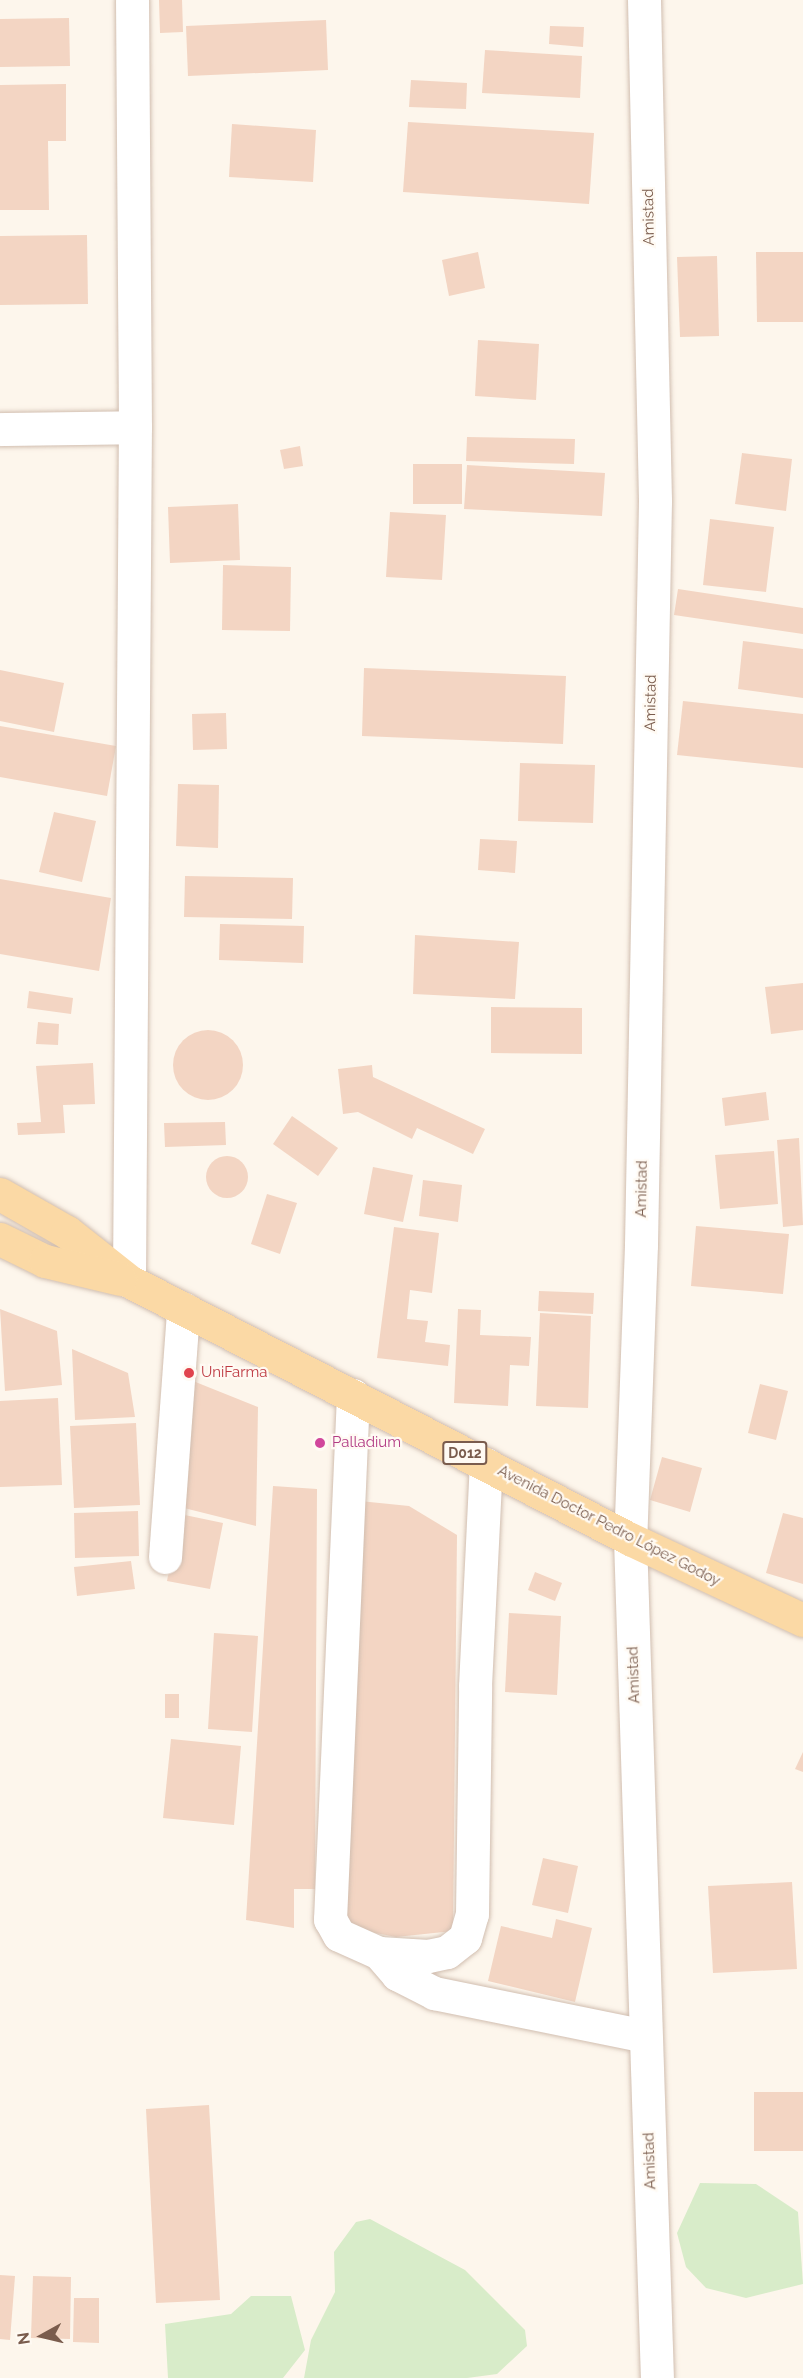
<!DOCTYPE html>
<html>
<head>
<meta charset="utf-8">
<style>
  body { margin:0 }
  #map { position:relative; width:803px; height:2378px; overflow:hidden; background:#fdf6ec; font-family:Raleway,sans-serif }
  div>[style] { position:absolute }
  .green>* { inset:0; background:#d8ecc9 }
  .building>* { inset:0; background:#f3d5c3 }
  .round { border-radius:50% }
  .roads { filter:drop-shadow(0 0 2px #d1beb0) drop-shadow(0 0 2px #d1beb0) }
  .minor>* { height:33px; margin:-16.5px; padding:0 16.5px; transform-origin:16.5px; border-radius:16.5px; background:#fff }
  .major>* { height:33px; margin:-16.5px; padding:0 16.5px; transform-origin:16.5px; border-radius:16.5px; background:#fbd9a5 }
  .dots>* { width:16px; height:16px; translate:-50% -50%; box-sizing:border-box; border:3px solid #fffaf3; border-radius:50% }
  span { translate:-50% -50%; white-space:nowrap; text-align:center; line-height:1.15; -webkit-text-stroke:4.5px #fffaf3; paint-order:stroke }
  .shield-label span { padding:2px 4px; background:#fffaf3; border:2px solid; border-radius:4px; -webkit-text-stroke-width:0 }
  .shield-label { font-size:14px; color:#7a5c4d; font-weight:700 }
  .street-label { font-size:15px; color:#7a5c4d }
  .health-label { font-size:15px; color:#be3a42 }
  .left { translate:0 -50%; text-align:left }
  .hotel-label { font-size:15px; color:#b23c85 }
  .north { position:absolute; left:12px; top:2306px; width:60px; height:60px; -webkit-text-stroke:4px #fffaf3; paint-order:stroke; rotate:262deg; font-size:16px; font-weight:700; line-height:24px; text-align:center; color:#7a5c4d }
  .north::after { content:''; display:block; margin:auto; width:21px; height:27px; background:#7a5c4d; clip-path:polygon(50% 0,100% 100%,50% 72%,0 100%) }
</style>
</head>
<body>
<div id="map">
  <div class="green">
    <div style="clip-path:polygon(700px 2183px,756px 2184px,798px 2212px,803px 2284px,746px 2298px,706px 2288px,686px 2267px,677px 2233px)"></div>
    <div style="clip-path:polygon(370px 2219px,465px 2270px,525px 2330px,527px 2346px,497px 2374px,467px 2378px,304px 2378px,311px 2340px,335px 2292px,334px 2252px,356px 2222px)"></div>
    <div style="clip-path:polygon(251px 2296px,291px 2296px,305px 2350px,283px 2378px,168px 2378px,165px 2324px,231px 2314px)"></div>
  </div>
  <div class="building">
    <div style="clip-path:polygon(159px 0,182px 0,183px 32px,160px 33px)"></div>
    <div style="clip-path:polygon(69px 18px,70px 66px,0 67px,0 19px)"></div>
    <div style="clip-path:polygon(326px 20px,328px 70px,188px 76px,186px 26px)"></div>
    <div style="clip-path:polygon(550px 26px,584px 27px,583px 47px,549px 44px)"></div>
    <div style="clip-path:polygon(485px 50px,582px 56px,580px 98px,482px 93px)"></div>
    <div style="clip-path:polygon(411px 80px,467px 83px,466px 109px,409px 107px)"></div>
    <div style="clip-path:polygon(66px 84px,66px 141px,48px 141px,49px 210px,0 210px,0 85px)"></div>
    <div style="clip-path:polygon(408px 122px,594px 133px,589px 204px,403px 192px)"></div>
    <div style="clip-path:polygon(232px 124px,316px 130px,313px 182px,229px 177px)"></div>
    <div style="clip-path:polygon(87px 235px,88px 304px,0 305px,0 236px)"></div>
    <div style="clip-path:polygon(478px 252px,485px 288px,449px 296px,442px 260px)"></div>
    <div style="clip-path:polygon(756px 252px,803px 252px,803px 322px,757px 322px)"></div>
    <div style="clip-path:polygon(717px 256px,719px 336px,680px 337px,677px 257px)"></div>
    <div style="clip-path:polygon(478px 340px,539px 344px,536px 400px,475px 396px)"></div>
    <div style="clip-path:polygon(467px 437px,575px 439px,574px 464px,466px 461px)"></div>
    <div style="clip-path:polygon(300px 446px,303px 466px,284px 469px,280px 450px)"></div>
    <div style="clip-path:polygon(742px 453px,792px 459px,786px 511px,735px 504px)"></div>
    <div style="clip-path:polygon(413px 464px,462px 464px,462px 504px,413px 504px)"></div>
    <div style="clip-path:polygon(467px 465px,605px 473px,602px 516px,464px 509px)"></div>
    <div style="clip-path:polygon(238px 504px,240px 560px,170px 563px,168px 507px)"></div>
    <div style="clip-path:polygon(390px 512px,446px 515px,442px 580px,386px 577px)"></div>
    <div style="clip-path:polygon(710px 519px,774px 527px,766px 592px,703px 585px)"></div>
    <div style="clip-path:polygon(223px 565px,291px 567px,290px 631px,222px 630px)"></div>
    <div style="clip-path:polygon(678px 589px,803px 608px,803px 634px,674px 615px)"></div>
    <div style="clip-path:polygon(743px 641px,803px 649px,803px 698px,738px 689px)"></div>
    <div style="clip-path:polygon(364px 668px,566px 676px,563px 744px,362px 736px)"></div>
    <div style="clip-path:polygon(0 670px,64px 683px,54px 732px,0 721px)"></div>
    <div style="clip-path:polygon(683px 701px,803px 714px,803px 768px,677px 755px)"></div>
    <div style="clip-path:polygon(226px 713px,227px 749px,193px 750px,192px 714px)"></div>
    <div style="clip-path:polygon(0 726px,116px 746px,107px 796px,0 777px)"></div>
    <div style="clip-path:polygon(520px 763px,595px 765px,593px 823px,518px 821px)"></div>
    <div style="clip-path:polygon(178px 784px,219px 785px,218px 848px,176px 846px)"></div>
    <div style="clip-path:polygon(54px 812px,96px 821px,82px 882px,39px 872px)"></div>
    <div style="clip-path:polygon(480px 839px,517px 841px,515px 873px,478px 870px)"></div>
    <div style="clip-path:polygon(185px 876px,293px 878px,292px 919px,184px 917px)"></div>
    <div style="clip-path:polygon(0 879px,111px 898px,99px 971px,0 954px)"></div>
    <div style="clip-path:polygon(220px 924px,304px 926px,303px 963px,219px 960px)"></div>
    <div style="clip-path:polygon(415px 935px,519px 942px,515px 999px,413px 994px)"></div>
    <div style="clip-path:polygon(803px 983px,803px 1030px,771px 1034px,765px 987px)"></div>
    <div style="clip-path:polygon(29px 991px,73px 998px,71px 1014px,27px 1008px)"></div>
    <div style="clip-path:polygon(491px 1007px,582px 1008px,582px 1054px,491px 1053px)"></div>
    <div style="clip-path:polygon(38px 1022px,59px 1024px,58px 1045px,36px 1044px)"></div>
    <div class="round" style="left:173px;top:1030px;width:70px;height:70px"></div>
    <div style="clip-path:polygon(93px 1063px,95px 1104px,63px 1105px,65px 1133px,18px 1135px,17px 1123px,41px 1122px,36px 1066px)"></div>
    <div style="clip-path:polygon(372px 1065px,373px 1077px,485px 1129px,473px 1154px,417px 1128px,412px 1139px,358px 1112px,343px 1114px,338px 1069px)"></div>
    <div style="clip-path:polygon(766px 1092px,769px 1120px,725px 1126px,722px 1098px)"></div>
    <div style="clip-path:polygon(292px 1116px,338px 1148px,318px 1176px,273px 1144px)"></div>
    <div style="clip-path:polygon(225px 1122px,226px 1145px,165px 1147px,164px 1123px)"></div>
    <div style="clip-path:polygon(799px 1138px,803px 1225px,783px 1227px,777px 1140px)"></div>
    <div style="clip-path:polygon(774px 1151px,778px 1204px,720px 1209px,715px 1155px)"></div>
    <div class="round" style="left:206px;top:1156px;width:42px;height:42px"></div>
    <div style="clip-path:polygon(373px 1167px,413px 1175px,403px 1222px,364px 1214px)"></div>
    <div style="clip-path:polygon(423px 1180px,462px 1185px,458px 1222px,419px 1216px)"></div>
    <div style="clip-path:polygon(267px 1194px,297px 1203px,280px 1254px,251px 1244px)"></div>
    <div style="clip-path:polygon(696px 1226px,789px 1234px,783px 1294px,691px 1286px)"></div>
    <div style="clip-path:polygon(394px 1227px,439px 1233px,432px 1293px,410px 1290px,407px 1319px,428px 1321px,425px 1342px,450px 1345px,448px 1366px,377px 1358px)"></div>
    <div style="clip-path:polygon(539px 1291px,594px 1293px,593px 1314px,538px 1311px)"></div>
    <div style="clip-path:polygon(0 1309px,57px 1331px,62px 1385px,5px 1391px)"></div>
    <div style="clip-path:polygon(458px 1309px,481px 1310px,480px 1335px,531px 1337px,529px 1366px,510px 1365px,508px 1406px,454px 1403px)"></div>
    <div style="clip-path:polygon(540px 1313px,591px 1316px,588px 1408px,536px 1406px)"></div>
    <div style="clip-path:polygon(72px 1349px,128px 1373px,135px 1417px,75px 1420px)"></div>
    <div style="clip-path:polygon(188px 1379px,258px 1407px,256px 1526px,184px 1508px)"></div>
    <div style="clip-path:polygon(760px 1384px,788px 1391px,776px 1440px,748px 1433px)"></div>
    <div style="clip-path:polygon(58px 1398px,62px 1485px,0 1487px,0 1401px)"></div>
    <div style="clip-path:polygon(136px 1423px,140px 1505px,74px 1508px,70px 1426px)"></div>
    <div style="clip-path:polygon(662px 1457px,702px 1468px,690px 1512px,650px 1500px)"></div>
    <div style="clip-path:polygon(273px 1486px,317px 1489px,315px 1889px,294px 1889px,294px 1928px,246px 1920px)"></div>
    <div style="clip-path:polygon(350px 1500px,409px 1506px,457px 1535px,453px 1931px,396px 1937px,340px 1926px)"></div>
    <div style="clip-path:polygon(138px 1511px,139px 1556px,75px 1558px,74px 1513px)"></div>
    <div style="clip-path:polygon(783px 1513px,803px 1518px,803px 1584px,766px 1573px)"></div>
    <div style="clip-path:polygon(180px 1514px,223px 1523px,210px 1589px,167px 1581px)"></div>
    <div style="clip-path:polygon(131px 1561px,135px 1589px,77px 1596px,74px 1567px)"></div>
    <div style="clip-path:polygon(535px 1572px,562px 1583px,555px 1601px,528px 1590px)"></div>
    <div style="clip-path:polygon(509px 1613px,561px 1616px,557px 1695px,505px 1692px)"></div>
    <div style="clip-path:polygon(214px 1633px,258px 1636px,252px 1732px,208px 1729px)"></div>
    <div style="clip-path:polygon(165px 1694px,179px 1694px,179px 1718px,165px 1718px)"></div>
    <div style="clip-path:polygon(171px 1739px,241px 1746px,234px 1825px,163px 1818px)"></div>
    <div style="clip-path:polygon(803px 1752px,803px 1772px,795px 1769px)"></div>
    <div style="clip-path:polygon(543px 1858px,578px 1866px,568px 1913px,532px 1905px)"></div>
    <div style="clip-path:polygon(792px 1882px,797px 1969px,713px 1973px,708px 1886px)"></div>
    <div style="clip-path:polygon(556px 1919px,592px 1928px,575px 2002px,488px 1981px,501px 1926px,552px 1938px)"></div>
    <div style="clip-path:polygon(754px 2092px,803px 2092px,803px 2151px,754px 2151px)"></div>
    <div style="clip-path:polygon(209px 2105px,220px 2300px,156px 2303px,146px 2109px)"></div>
    <div style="clip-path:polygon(0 2275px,15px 2276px,10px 2340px,0 2339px)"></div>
    <div style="clip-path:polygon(33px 2276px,71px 2277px,70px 2339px,31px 2338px)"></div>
    <div style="clip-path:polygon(74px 2298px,99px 2298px,99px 2343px,73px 2342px)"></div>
  </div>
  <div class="roads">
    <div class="minor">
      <div style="left:644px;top:0;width:501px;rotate:88.74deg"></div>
      <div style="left:655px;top:501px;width:744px;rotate:91.08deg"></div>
      <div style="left:641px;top:1245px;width:294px;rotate:92.1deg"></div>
      <div style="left:630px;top:1539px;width:839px;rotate:88.16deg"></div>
      <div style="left:0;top:429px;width:135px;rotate:-0.8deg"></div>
      <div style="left:129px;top:1281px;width:854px;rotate:-89.6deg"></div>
      <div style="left:135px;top:427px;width:427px;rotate:-90.4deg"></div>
      <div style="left:353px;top:1395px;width:525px;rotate:92.51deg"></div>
      <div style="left:330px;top:1919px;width:18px;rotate:61deg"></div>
      <div style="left:339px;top:1935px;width:44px;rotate:24.2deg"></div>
      <div style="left:379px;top:1953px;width:49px;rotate:3.5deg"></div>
      <div style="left:428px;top:1956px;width:19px;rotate:-12deg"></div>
      <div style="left:447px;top:1952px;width:23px;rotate:-38deg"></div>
      <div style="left:465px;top:1938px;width:25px;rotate:-74deg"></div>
      <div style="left:472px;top:1914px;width:228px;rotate:-89.2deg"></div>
      <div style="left:475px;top:1686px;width:222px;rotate:-87.2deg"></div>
      <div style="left:165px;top:1557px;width:249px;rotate:-85.8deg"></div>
      <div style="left:379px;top:1953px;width:28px;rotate:49deg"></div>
      <div style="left:397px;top:1974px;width:42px;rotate:27.2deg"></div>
      <div style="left:434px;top:1993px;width:215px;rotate:11.5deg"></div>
    </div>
    <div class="major">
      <div style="left:0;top:1194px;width:77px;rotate:29.6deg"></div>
      <div style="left:67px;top:1232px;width:79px;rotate:38.3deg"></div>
      <div style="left:129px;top:1281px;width:564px;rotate:27.25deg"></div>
      <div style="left:630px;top:1539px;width:191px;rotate:25.1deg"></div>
      <div style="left:0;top:1239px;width:50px;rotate:26.1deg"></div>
      <div style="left:45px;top:1261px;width:77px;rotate:13.5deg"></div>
    </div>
  </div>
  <div class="dots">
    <div style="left:189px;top:1373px;background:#e0444e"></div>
    <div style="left:320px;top:1443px;background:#d1479c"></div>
  </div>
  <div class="shield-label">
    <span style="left:465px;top:1453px">D012</span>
  </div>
  <div class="street-label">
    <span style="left:649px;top:217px;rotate:-91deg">Amistad</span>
    <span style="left:651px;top:703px;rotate:-89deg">Amistad</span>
    <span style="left:642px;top:1189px;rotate:-89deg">Amistad</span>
    <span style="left:609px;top:1526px;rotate:27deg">Avenida Doctor Pedro López Godoy</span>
    <span style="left:634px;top:1675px;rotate:-92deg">Amistad</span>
    <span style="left:650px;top:2161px;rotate:-92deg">Amistad</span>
  </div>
  <div class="health-label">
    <span class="left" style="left:201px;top:1373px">UniFarma</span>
  </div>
  <div class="hotel-label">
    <span class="left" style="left:332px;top:1443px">Palladium</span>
  </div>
  <div class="north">N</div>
</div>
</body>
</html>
